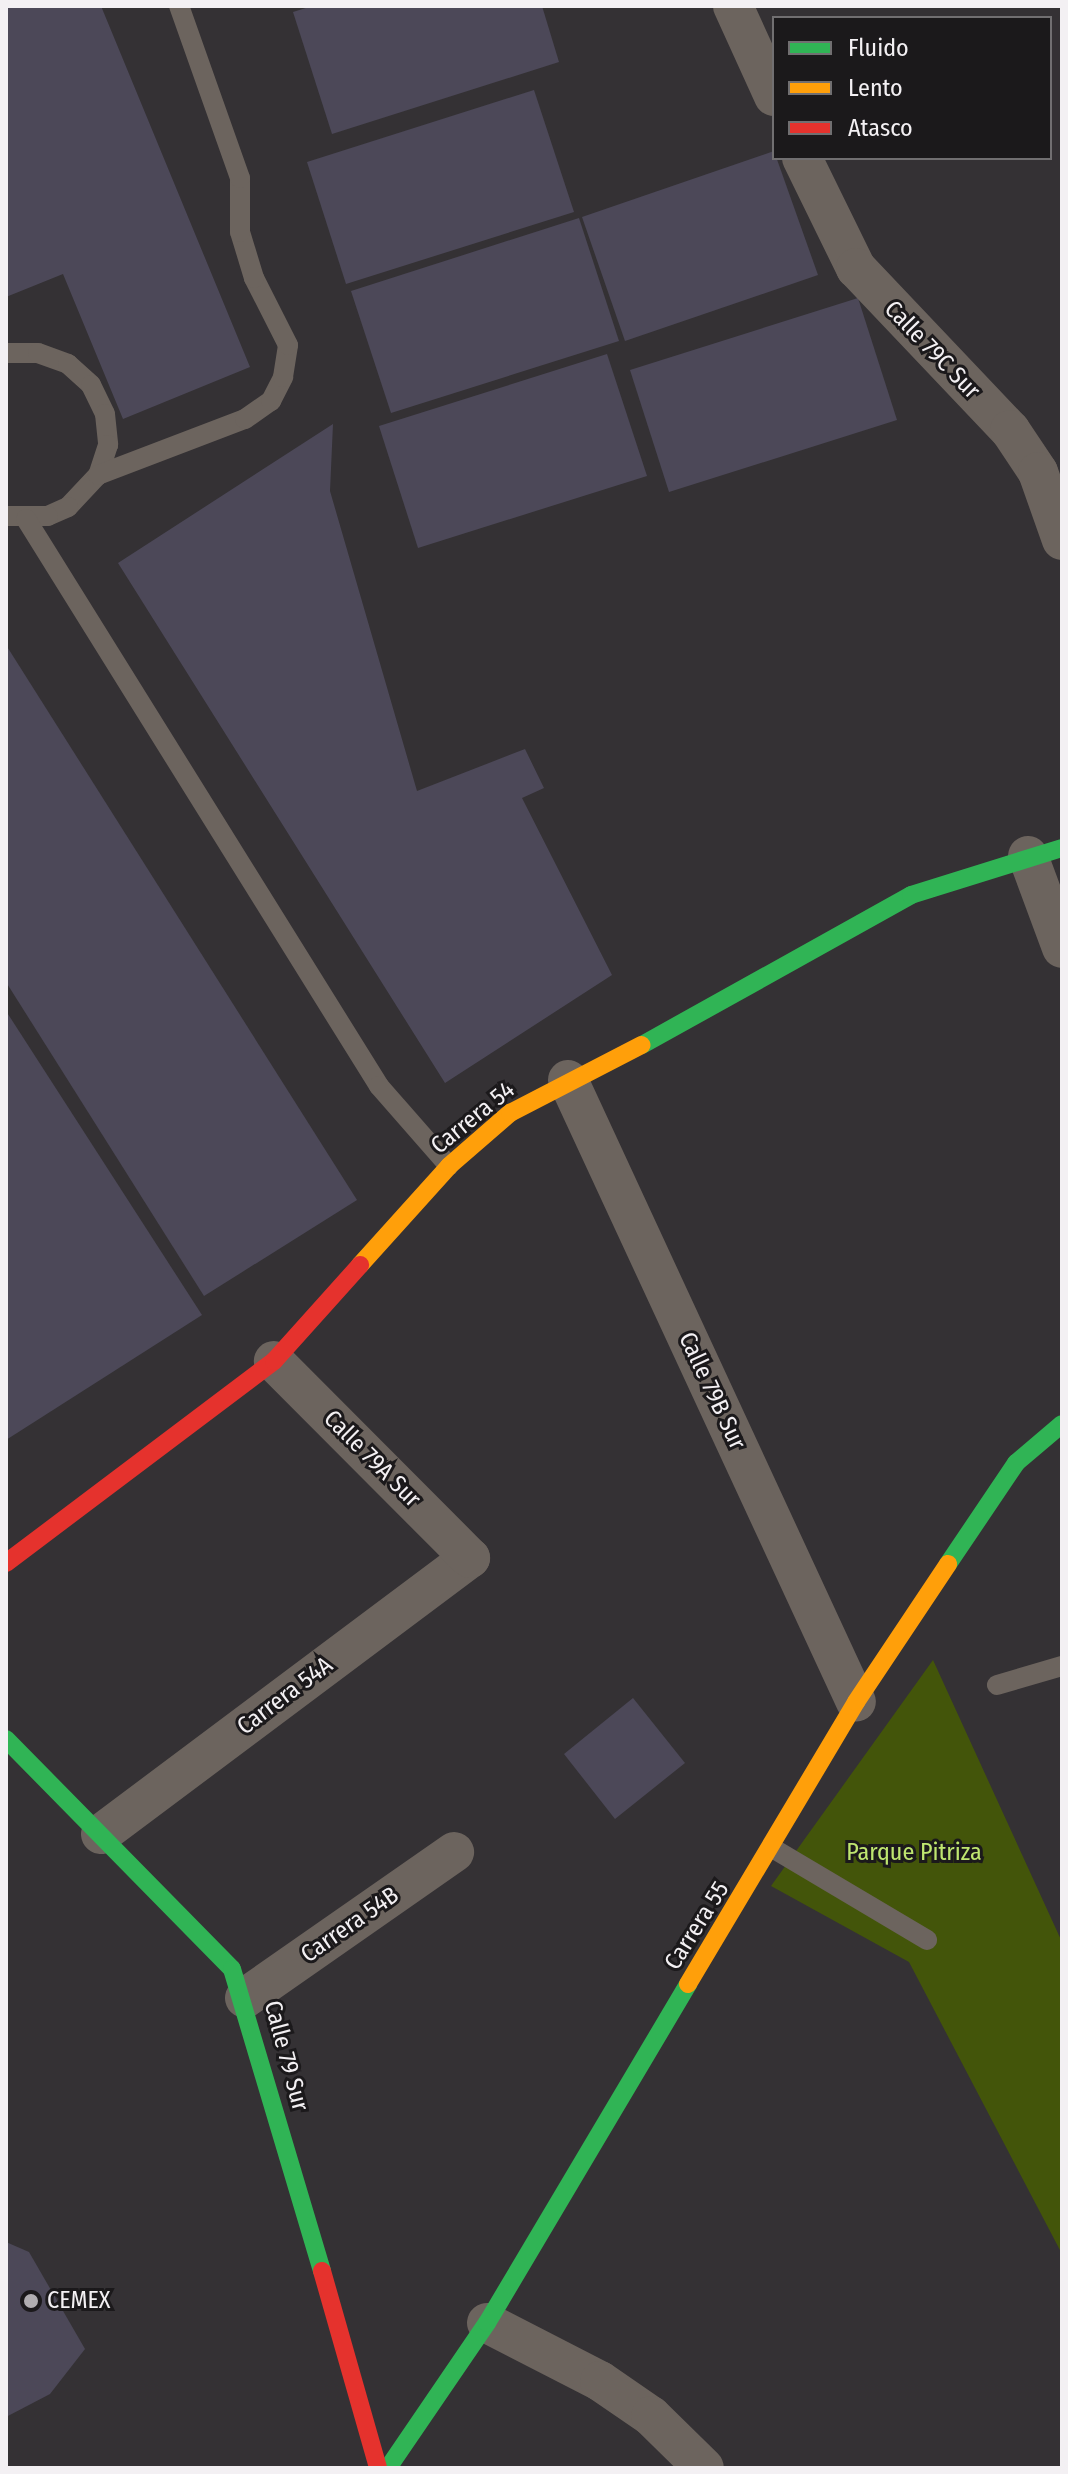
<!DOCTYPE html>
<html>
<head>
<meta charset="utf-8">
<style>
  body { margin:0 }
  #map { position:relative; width:1068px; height:2474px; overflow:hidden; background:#343134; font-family:"Fira Sans Condensed",sans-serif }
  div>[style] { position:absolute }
  .green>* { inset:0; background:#43550a }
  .building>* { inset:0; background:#4c4858 }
  .lane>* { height:20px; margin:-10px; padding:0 10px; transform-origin:10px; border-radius:10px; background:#6c645e }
  .street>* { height:40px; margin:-20px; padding:0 20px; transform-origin:20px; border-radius:20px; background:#6c645e }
  .fast>* { height:18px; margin:-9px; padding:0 9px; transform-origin:9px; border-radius:9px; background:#30b455 }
  .slow>* { height:18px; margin:-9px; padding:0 9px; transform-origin:9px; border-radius:9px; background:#ff9f0a }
  .jam>* { height:18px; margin:-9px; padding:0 9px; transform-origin:9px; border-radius:9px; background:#e5322d }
  .dots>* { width:22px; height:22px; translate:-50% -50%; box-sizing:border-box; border:4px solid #1b191b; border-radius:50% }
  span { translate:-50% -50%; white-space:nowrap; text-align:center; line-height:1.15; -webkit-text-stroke:6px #1b191b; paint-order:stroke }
  .street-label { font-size:24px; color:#f3f0f3 }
  .park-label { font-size:24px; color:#bfe670 }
  .poi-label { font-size:24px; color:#f3f0f3 }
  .left { translate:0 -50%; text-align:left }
  .frame { position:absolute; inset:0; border:8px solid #f3f0f3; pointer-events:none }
  .legend { position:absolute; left:772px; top:16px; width:280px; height:144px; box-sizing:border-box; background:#1b191b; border:2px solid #716f71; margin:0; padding:10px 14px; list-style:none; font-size:24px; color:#f3f0f3 }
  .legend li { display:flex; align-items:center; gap:16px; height:40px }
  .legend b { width:40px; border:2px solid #716f71 }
</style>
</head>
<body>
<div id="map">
  <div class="green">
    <div style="clip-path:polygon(933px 1660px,1062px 1942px,1062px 2254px,909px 1962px,771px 1886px)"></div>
  </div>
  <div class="building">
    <div style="clip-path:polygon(6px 6px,101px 6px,250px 367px,123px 419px,63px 274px,6px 297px)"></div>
    <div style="clip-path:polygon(312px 6px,542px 6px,559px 62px,332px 134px,293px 12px)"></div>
    <div style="clip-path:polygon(534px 90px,574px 212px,346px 284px,307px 162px)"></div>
    <div style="clip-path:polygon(774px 151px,818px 275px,625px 341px,582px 217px)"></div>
    <div style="clip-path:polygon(579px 218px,619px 341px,391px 413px,351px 291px)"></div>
    <div style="clip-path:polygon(858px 298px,897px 420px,669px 492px,630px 370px)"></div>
    <div style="clip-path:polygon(607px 354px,647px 476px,418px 548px,379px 426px)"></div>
    <div style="clip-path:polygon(333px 424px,330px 491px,417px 791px,525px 749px,544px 788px,522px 798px,612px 975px,445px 1083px,118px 563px)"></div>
    <div style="clip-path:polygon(6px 645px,357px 1200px,204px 1296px,6px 982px)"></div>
    <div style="clip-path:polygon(6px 1011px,202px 1315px,6px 1440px)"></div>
    <div style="clip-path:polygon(633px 1698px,685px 1763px,615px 1819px,564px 1754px)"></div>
    <div style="clip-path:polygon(6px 2242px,29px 2252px,85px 2349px,50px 2394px,6px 2417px)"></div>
  </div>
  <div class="lane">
    <div style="left:6px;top:353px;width:32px"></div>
    <div style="left:38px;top:353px;width:32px;rotate:20deg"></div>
    <div style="left:68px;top:364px;width:31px;rotate:42deg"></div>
    <div style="left:91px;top:385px;width:32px;rotate:64deg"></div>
    <div style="left:105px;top:414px;width:31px;rotate:84deg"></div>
    <div style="left:108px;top:445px;width:32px;rotate:108deg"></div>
    <div style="left:98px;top:475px;width:44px;rotate:133.2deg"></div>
    <div style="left:68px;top:507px;width:22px;rotate:156deg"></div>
    <div style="left:48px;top:516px;width:42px;rotate:180deg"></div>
    <div style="left:98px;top:475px;width:157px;rotate:-20.9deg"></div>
    <div style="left:245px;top:419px;width:32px;rotate:-35deg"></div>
    <div style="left:271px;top:401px;width:27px;rotate:-63deg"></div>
    <div style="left:283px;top:377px;width:32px;rotate:-81deg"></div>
    <div style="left:288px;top:345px;width:75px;rotate:-116.9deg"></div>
    <div style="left:254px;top:278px;width:48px;rotate:-106.9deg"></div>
    <div style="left:240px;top:232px;width:54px;rotate:-90deg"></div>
    <div style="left:240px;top:178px;width:182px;rotate:-109.5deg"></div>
    <div style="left:26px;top:519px;width:668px;rotate:58.09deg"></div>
    <div style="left:379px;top:1086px;width:106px;rotate:48.8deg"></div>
    <div style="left:997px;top:1685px;width:68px;rotate:-16.3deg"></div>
    <div style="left:774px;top:1849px;width:178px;rotate:30.7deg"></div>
  </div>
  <div class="street">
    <div style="left:733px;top:6px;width:99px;rotate:65.5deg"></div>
    <div style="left:802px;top:158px;width:123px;rotate:63.9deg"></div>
    <div style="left:856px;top:268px;width:224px;rotate:46.5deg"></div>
    <div style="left:1010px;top:430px;width:50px;rotate:56.3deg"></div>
    <div style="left:1038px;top:472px;width:72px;rotate:70.6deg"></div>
    <div style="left:1028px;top:856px;width:98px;rotate:69.7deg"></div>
    <div style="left:568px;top:1080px;width:685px;rotate:65.15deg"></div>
    <div style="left:101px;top:1834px;width:461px;rotate:-36.8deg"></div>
    <div style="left:470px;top:1558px;width:278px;rotate:-134.9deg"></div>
    <div style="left:245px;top:1998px;width:255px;rotate:-34.9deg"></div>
    <div style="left:487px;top:2323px;width:127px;rotate:27.2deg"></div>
    <div style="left:600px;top:2381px;width:62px;rotate:34.5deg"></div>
    <div style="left:651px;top:2416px;width:74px;rotate:44.5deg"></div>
  </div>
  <div class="fast">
    <div style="left:642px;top:1045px;width:308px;rotate:-29.1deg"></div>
    <div style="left:911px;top:895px;width:158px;rotate:-17.3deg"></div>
    <div style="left:948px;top:1564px;width:122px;rotate:-56deg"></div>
    <div style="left:1016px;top:1463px;width:60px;rotate:-40.3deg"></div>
    <div style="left:6px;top:1739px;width:322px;rotate:45.5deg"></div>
    <div style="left:232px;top:1969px;width:315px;rotate:73.4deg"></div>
    <div style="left:388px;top:2468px;width:176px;rotate:-55.7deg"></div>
    <div style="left:487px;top:2323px;width:394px;rotate:-59.3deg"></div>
  </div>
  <div class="slow">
    <div style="left:360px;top:1265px;width:133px;rotate:-48deg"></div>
    <div style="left:449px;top:1166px;width:81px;rotate:-41deg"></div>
    <div style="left:510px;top:1113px;width:148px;rotate:-27.3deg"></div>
    <div style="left:688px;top:1984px;width:328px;rotate:-59.2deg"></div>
    <div style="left:856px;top:1702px;width:166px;rotate:-56.3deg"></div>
  </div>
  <div class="jam">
    <div style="left:6px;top:1563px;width:336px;rotate:-37deg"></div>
    <div style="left:274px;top:1361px;width:129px;rotate:-48.1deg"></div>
    <div style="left:322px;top:2271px;width:205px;rotate:74.1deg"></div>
  </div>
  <div class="dots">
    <div style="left:31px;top:2301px;background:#b0adb0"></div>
  </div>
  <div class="street-label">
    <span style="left:932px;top:350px;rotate:46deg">Calle 79C Sur</span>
    <span style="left:473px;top:1118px;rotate:-39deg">Carrera 54</span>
    <span style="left:712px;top:1391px;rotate:65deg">Calle 79B Sur</span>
    <span style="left:372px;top:1459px;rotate:45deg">Calle 79A Sur</span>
    <span style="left:285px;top:1696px;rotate:-37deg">Carrera 54A</span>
    <span style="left:350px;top:1925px;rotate:-35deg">Carrera 54B</span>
    <span style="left:697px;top:1926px;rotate:-58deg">Carrera 55</span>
    <span style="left:286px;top:2056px;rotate:75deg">Calle 79 Sur</span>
  </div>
  <div class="park-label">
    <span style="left:914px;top:1853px">Parque Pitriza</span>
  </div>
  <div class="poi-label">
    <span class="left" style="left:47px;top:2301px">CEMEX</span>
  </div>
  <div class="frame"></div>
  <ul class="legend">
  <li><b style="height:10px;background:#30b455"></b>Fluido</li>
  <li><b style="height:10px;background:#ff9f0a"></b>Lento</li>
  <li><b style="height:10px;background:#e5322d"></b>Atasco</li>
  </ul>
</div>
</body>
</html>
